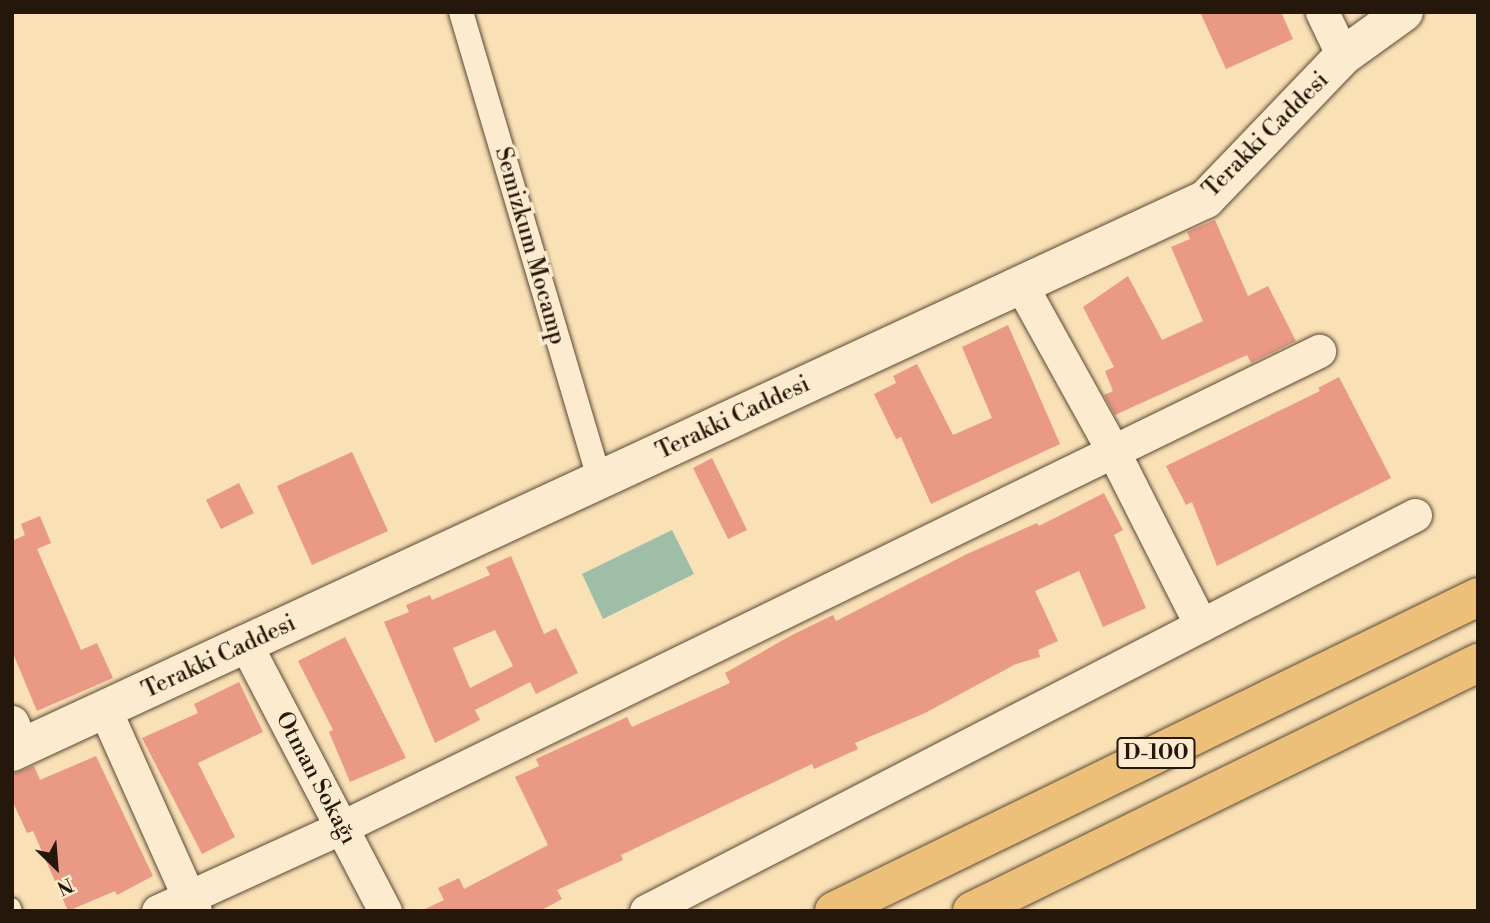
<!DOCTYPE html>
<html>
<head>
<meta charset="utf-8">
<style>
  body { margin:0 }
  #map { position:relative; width:1490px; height:923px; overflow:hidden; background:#fae0b5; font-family:"Libre Bodoni",serif }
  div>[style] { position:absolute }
  .water>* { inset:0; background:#9fbea8 }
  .building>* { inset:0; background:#e99984 }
  .roads { filter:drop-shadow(0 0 2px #5b4936) drop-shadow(0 0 2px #5b4936) }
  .service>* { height:16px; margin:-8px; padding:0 8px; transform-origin:8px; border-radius:8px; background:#fcebcf }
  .pedestrian>* { height:24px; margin:-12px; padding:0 12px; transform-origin:12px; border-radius:12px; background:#fcebcf }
  .minor>* { height:33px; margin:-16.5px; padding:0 16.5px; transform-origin:16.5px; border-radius:16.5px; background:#fcebcf }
  .tertiary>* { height:38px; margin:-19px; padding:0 19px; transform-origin:19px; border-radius:19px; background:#fcebcf }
  .trunk>* { height:38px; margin:-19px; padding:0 19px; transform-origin:19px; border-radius:19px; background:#edc07a }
  span { translate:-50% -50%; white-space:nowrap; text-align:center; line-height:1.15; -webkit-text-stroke:7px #fcebcf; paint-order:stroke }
  .shield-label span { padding:2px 5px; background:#fcebcf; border:2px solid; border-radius:5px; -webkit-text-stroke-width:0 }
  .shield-label { font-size:21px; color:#26170b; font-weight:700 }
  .street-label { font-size:23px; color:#26170b }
  .frame { position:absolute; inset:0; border:14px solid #26170b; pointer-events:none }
  .north { position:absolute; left:21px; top:832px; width:70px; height:70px; -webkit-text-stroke:5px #fcebcf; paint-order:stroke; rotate:155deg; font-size:19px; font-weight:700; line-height:28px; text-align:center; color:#26170b }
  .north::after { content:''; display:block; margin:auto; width:24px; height:32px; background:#26170b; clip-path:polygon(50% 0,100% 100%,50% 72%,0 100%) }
</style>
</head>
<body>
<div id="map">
  <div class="water">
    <div style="clip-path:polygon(672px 530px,694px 574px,603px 619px,582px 574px)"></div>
  </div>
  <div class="building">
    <div style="clip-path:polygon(1200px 12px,1281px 12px,1293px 39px,1226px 69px)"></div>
    <div style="clip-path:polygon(1215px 220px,1248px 296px,1268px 286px,1296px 341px,1251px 363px,1247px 355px,1115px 415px,1104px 395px,1113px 391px,1105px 371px,1114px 367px,1083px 307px,1128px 276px,1162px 340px,1203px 321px,1171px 247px,1190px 239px,1187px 232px)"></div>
    <div style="clip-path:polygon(1008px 325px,1060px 444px,931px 504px,901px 437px,896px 439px,874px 394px,896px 383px,893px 376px,917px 364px,953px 435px,992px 418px,962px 347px)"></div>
    <div style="clip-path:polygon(1339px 377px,1391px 478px,1217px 566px,1192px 502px,1186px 505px,1166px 466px,1320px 391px,1318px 388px)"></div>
    <div style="clip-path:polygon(352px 452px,388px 531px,312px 565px,277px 486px)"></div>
    <div style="clip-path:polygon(712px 458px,747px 530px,728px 539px,693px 468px)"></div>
    <div style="clip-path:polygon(239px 483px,254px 513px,221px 529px,206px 500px)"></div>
    <div style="clip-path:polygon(1104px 493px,1123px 530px,1114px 535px,1146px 608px,1103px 627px,1079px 571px,1035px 591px,1058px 641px,1038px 650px,1040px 657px,1016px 664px,925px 713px,855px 743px,858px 749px,814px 769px,812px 764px,621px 855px,623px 860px,557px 890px,562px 899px,540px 911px,421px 911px,444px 900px,438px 888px,459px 878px,464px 889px,548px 845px,515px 777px,539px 766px,536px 759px,627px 717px,632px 727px,730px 683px,725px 673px,792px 635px,833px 615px,836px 621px,969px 553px,1037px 523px,1039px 526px)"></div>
    <div style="clip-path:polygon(40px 516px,51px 543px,37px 549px,81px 650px,97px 643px,113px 678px,37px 711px,12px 651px,12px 541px,25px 535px,21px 524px)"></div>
    <div style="clip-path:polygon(evenodd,511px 556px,544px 634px,556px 628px,578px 673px,536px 694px,530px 682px,475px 710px,480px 720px,435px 743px,384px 622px,409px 612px,406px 605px,430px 595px,432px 600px,490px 575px,486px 567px,511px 556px,495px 630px,513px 666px,470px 688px,453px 648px,495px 630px)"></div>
    <div style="clip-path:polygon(345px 637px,406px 758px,350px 782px,329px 732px,333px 730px,298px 661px)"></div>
    <div style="clip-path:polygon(239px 682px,263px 732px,198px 763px,235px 837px,202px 854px,142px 738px,198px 713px,194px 704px)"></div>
    <div style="clip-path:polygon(96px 756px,153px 876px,117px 895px,115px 891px,68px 911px,33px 831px,27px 833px,12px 800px,12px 774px,34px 766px,40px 780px)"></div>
  </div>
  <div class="roads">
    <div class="service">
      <div style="left:12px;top:906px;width:5px;rotate:68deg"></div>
    </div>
    <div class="pedestrian">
      <div style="left:461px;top:12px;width:488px;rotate:73.5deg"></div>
    </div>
    <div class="minor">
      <div style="left:1322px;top:12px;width:49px;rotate:64.5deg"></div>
      <div style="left:1021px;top:285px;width:190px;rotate:61deg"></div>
      <div style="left:1113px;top:451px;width:195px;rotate:63.2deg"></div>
      <div style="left:246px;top:645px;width:300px;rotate:62.4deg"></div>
      <div style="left:105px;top:710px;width:220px;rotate:65.9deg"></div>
      <div style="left:12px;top:722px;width:28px;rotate:67deg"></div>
      <div style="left:158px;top:911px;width:202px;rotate:-24.5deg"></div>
      <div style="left:342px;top:827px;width:1087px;rotate:-25.98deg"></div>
      <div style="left:646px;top:911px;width:865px;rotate:-27.25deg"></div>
    </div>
    <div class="tertiary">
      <div style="left:12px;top:752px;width:1316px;rotate:-24.85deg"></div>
      <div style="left:1206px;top:199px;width:198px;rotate:-46.2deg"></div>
      <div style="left:1343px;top:56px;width:75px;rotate:-35.8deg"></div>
    </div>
    <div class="trunk">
      <div style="left:834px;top:911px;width:716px;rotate:-25.99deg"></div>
      <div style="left:972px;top:911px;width:564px;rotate:-26.11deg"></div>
    </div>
  </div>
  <div class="shield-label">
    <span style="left:1156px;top:753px">D-100</span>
  </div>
  <div class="street-label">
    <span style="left:1266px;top:135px;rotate:-45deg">Terakki Caddesi</span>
    <span style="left:530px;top:246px;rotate:74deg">Semizkum Mocamp</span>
    <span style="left:733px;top:418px;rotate:-25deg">Terakki Caddesi</span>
    <span style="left:219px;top:657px;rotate:-25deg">Terakki Caddesi</span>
    <span style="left:316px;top:778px;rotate:62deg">Otman Sokağı</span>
  </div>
  <div class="frame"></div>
  <div class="north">N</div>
</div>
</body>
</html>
